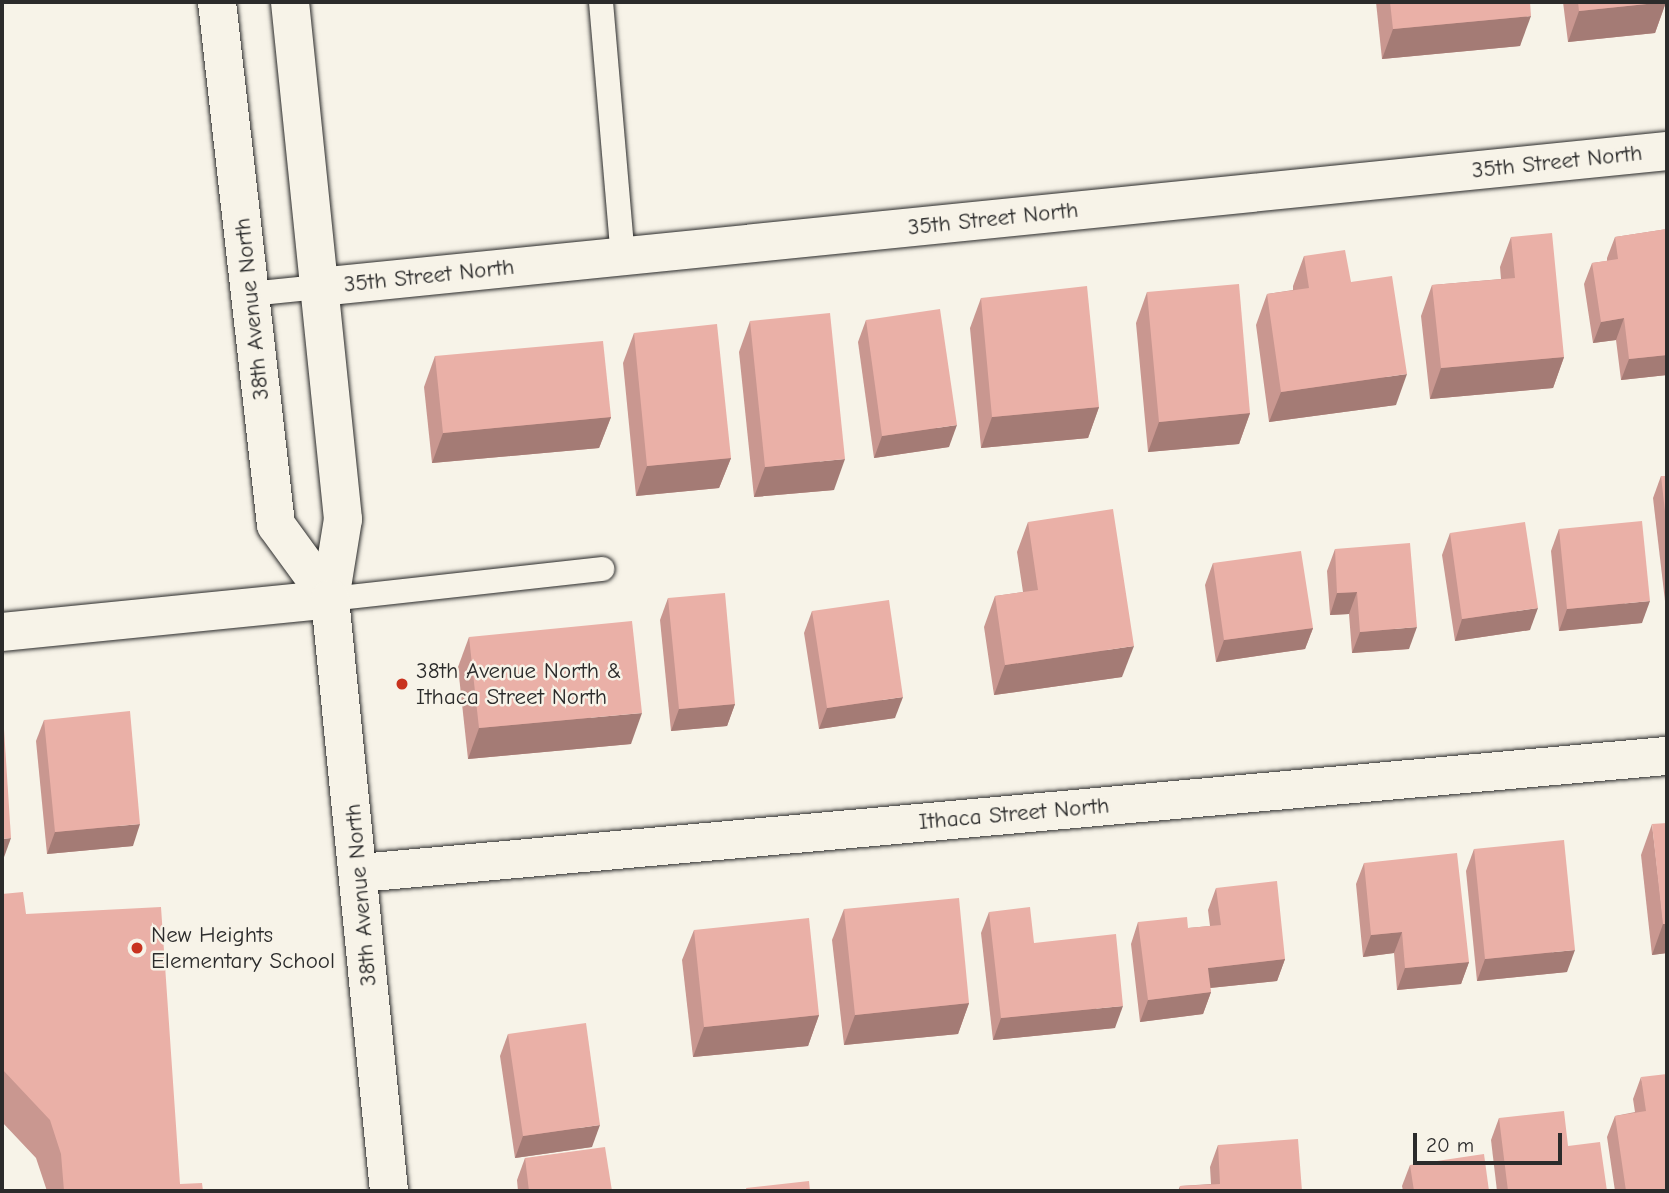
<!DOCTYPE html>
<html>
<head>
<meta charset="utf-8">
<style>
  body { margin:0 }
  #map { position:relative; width:1669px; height:1193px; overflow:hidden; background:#f7f3e8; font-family:"Comic Neue",sans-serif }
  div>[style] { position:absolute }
  .roads { filter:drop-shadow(0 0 2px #2b2b2b) drop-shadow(0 0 2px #2b2b2b) }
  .service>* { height:24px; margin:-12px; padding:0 12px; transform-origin:12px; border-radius:12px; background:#f7f3e8 }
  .minor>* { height:38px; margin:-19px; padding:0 19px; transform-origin:19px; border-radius:19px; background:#f7f3e8 }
  .tertiary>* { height:38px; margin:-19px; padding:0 19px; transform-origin:19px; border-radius:19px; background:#f7f3e8 }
  .secondary>* { height:38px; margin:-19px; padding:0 19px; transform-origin:19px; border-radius:19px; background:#f7f3e8 }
  .wall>* { inset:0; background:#c99790 }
  .shaded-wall>* { inset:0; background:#a47b75 }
  .building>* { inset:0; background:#eab0a7 }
  .dots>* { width:19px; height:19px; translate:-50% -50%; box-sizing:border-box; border:4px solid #f7f3e8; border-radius:50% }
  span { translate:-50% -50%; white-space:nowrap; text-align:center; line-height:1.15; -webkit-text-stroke:5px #f7f3e8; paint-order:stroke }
  .street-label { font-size:23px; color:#2b2b2b }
  .poi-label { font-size:23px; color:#2b2b2b }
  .left { translate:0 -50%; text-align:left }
  .frame { position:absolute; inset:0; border:4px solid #2b2b2b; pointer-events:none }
  .scale { position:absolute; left:1413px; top:1133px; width:149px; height:32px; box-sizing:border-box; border:4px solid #2b2b2b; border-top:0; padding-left:9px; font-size:21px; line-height:24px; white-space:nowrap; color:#2b2b2b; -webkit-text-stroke:5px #f7f3e8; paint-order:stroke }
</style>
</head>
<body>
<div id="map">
  <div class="roads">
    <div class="service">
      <div style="left:601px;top:2px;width:256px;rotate:85.1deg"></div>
      <div style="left:250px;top:294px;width:69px;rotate:-5.8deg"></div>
      <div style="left:330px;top:599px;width:274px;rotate:-6.3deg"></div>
    </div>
    <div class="minor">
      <div style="left:319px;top:287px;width:1355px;rotate:-5.76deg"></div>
      <div style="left:360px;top:873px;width:1312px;rotate:-5.12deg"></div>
    </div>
    <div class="tertiary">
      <div style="left:2px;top:632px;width:330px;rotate:-5.7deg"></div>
    </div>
    <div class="secondary">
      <div style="left:217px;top:2px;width:526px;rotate:83.56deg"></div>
      <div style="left:276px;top:525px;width:92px;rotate:53.9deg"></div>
      <div style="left:290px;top:2px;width:520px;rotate:84.15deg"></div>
      <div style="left:343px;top:519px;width:81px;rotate:99.2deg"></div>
      <div style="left:330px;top:599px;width:595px;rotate:84.31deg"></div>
    </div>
  </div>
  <div class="wall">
    <div style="clip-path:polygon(1376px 2px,1530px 2px,1520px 46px,1382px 59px)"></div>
    <div style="clip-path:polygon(1563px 2px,1666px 2px,1655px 33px,1568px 42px)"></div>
    <div style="clip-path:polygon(1667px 229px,1667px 375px,1621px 380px,1616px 340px,1593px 343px,1584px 284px,1592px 263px,1607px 261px,1607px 258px,1615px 237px)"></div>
    <div style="clip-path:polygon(1511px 237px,1564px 357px,1553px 388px,1430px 399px,1421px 316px,1432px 285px,1501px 279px,1500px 267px)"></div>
    <div style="clip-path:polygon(1304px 256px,1351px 282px,1396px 405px,1269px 422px,1256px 325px,1267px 294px,1293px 290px,1293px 286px)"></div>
    <div style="clip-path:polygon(1147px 292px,1250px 413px,1239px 444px,1148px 452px,1136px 323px)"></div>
    <div style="clip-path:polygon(981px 298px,1099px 407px,1088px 438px,981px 448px,970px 328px)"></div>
    <div style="clip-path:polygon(866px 320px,949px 447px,874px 458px,858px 342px)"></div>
    <div style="clip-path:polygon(750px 321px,834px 490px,754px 497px,739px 352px)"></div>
    <div style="clip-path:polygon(634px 333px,731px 458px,719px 488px,636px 496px,623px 363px)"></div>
    <div style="clip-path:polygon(435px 356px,611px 417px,599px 448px,432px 463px,424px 387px)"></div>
    <div style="clip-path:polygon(1661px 476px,1667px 476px,1667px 618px,1653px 498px)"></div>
    <div style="clip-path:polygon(1028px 522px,1122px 677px,994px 695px,984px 627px,995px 596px,1023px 592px,1017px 552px)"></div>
    <div style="clip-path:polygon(1559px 529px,1642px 623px,1559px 631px,1551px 551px)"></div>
    <div style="clip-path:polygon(1450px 533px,1530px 630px,1455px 641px,1442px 555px)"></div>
    <div style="clip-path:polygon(1335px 549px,1409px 649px,1352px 653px,1349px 614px,1330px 615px,1327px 571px)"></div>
    <div style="clip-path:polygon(1213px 563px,1313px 628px,1305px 649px,1216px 662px,1205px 585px)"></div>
    <div style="clip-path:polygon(668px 598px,735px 704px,727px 726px,671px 731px,660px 620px)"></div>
    <div style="clip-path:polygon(812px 611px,895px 718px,819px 729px,804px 633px)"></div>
    <div style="clip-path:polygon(469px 637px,631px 744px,468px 759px,458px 667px)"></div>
    <div style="clip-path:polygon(44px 720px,133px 846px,47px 854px,36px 741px)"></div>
    <div style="clip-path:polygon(1652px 824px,1667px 953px,1652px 955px,1641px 855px)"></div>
    <div style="clip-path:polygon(1474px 849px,1567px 972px,1477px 981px,1466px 871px)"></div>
    <div style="clip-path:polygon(1364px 863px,1469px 962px,1461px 984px,1397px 990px,1394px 953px,1363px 957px,1356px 884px)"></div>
    <div style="clip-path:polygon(1216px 888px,1285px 959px,1277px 981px,1210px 988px,1211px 992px,1203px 1014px,1140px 1022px,1131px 944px,1138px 922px,1188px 928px,1210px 926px,1208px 910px)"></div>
    <div style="clip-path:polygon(2px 894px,26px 914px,180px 1184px,203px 1191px,47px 1191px,36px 1158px,2px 1122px)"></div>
    <div style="clip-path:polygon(844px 909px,969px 1003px,958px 1034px,844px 1045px,832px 940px)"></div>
    <div style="clip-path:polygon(989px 912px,1034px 943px,1115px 1028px,993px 1040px,981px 933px)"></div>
    <div style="clip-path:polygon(694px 930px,819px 1015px,808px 1046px,693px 1057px,682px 960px)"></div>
    <div style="clip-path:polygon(508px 1034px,592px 1147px,515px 1158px,500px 1056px)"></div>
    <div style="clip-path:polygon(1641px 1077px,1667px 1191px,1615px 1191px,1607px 1137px,1615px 1116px,1635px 1112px,1633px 1099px)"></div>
    <div style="clip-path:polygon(1499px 1118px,1568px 1146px,1607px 1191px,1497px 1191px,1491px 1140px)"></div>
    <div style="clip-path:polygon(1218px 1145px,1302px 1191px,1178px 1191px,1180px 1186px,1211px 1184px,1210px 1167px)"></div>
    <div style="clip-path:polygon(525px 1158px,612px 1191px,518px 1191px,517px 1180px)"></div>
    <div style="clip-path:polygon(1410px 1165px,1489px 1191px,1403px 1191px,1402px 1186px)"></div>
  </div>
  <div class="shaded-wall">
    <div style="clip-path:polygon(1666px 2px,1655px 33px,1568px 42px,1579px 11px)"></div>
    <div style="clip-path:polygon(1531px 16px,1520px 46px,1382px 59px,1393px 29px)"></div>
    <div style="clip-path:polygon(1624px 318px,1616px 340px,1593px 343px,1601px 322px)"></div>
    <div style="clip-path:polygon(1667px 355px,1667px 375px,1621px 380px,1629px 359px)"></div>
    <div style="clip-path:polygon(1564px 357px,1553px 388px,1430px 399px,1441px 368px)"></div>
    <div style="clip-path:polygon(1407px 374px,1396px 405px,1269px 422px,1281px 392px)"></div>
    <div style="clip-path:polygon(1099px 407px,1088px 438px,981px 448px,992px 417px)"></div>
    <div style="clip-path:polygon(1250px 413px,1239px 444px,1148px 452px,1159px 422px)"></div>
    <div style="clip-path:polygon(611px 417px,599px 448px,432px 463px,443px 433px)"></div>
    <div style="clip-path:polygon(957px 425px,949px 447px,874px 458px,882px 436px)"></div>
    <div style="clip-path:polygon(731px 458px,719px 488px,636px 496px,647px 466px)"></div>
    <div style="clip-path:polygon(845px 459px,834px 490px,754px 497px,765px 467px)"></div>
    <div style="clip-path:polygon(1357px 592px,1349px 614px,1330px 615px,1337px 593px)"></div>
    <div style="clip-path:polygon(1650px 601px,1642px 623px,1559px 631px,1567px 609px)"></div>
    <div style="clip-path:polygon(1538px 608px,1530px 630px,1455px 641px,1462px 619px)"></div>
    <div style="clip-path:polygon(1417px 627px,1409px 649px,1352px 653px,1360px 632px)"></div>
    <div style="clip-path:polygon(1313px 628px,1305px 649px,1216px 662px,1224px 640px)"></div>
    <div style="clip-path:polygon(1134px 646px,1122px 677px,994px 695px,1005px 665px)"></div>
    <div style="clip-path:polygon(903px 697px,895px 718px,819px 729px,827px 708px)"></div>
    <div style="clip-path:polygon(735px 704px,727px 726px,671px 731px,679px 709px)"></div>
    <div style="clip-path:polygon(642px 713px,631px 744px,468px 759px,479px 728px)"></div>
    <div style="clip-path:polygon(140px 824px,133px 846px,47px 854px,55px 832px)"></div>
    <div style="clip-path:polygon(11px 838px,3px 860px,2px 860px,2px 839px)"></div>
    <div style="clip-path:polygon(1663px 924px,1667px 924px,1667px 953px,1652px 955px)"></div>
    <div style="clip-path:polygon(1402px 932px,1394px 953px,1363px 957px,1371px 935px)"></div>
    <div style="clip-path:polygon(1575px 950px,1567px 972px,1477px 981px,1485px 959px)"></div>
    <div style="clip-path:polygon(1285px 959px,1277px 981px,1200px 989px,1208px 968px)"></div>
    <div style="clip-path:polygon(1469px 962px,1461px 984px,1397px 990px,1405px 968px)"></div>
    <div style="clip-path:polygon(1211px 992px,1203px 1014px,1140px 1022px,1148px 1000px)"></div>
    <div style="clip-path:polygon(969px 1003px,958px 1034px,844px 1045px,855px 1015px)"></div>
    <div style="clip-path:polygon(1123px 1006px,1115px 1028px,993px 1040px,1001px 1018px)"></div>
    <div style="clip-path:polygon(819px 1015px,808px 1046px,693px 1057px,704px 1027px)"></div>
    <div style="clip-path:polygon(600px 1125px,592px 1147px,515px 1158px,523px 1136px)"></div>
  </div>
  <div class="building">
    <div style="clip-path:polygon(1390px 2px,1530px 2px,1531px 16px,1393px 29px)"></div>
    <div style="clip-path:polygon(1578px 2px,1666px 2px,1579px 11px)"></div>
    <div style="clip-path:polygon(1667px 229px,1667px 355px,1629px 359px,1624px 318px,1601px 322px,1592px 263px,1618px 259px,1615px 237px)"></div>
    <div style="clip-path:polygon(1552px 233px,1564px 357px,1441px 368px,1432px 285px,1515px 278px,1511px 237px)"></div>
    <div style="clip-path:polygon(1345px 250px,1351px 282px,1392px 276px,1407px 374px,1281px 392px,1267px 294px,1309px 288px,1304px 256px)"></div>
    <div style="clip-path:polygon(1239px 284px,1250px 413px,1159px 422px,1147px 292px)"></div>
    <div style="clip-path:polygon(1087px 286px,1099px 407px,992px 417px,981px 298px)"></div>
    <div style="clip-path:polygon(940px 309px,957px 425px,882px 436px,866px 320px)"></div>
    <div style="clip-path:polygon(830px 313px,845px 459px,765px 467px,750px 321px)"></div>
    <div style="clip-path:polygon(717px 324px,731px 458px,647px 466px,634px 333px)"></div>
    <div style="clip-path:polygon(603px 341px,611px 417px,443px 433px,435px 356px)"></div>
    <div style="clip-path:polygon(1661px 476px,1667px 476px,1667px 529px)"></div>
    <div style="clip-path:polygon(1113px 509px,1134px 646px,1005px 665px,995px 596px,1038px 590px,1028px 522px)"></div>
    <div style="clip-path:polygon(1642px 521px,1650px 601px,1567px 609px,1559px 529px)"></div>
    <div style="clip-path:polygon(1525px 522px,1538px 608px,1462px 619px,1450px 533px)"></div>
    <div style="clip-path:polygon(1410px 543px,1417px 627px,1360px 632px,1357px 592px,1337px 593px,1335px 549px)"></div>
    <div style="clip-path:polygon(1301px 551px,1313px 628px,1224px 640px,1213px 563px)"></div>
    <div style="clip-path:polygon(725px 593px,735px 704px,679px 709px,668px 598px)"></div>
    <div style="clip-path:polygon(889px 600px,903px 697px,827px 708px,812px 611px)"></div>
    <div style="clip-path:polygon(632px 621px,642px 713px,479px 728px,469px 637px)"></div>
    <div style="clip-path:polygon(130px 711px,140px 824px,55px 832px,44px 720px)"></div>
    <div style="clip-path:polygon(2px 729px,4px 729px,11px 838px,2px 839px)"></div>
    <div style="clip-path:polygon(1667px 823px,1667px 924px,1663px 924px,1652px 824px)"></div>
    <div style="clip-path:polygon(1564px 840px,1575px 950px,1485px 959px,1474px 849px)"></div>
    <div style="clip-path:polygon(1457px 853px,1469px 962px,1405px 968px,1402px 932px,1371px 935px,1364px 863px)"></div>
    <div style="clip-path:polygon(1277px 881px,1285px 959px,1208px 968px,1211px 992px,1148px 1000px,1138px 922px,1187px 917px,1188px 928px,1221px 925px,1216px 888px)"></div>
    <div style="clip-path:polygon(23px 892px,26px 914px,161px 907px,180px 1184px,202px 1183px,203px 1191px,64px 1191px,61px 1154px,50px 1120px,2px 1069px,2px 894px)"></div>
    <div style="clip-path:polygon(959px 898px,969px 1003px,855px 1015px,844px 909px)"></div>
    <div style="clip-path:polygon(1030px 907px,1034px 943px,1116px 934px,1123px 1006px,1001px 1018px,989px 912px)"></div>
    <div style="clip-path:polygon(809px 918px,819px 1015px,704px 1027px,694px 930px)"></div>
    <div style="clip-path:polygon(586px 1023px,600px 1125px,523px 1136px,508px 1034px)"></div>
    <div style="clip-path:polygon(1667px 1074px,1667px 1191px,1626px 1191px,1615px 1116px,1646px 1111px,1641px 1077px)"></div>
    <div style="clip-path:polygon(1564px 1111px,1568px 1146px,1600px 1142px,1607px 1191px,1508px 1191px,1499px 1118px)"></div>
    <div style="clip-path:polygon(1298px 1139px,1302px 1191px,1180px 1191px,1180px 1186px,1220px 1184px,1218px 1145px)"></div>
    <div style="clip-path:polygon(605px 1147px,612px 1191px,529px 1191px,525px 1158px)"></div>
    <div style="clip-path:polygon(1484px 1154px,1489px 1191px,1414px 1191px,1410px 1165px)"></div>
    <div style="clip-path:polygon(809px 1181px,810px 1191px,747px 1191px,746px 1188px)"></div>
  </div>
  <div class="dots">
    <div style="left:402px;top:684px;background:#c8321e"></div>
    <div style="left:137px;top:948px;background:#c8321e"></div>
  </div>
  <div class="street-label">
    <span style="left:1557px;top:162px;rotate:-6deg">35th Street North</span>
    <span style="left:993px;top:219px;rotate:-6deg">35th Street North</span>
    <span style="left:429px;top:276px;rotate:-6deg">35th Street North</span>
    <span style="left:252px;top:309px;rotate:-96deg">38th Avenue North</span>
    <span style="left:1014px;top:814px;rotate:-5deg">Ithaca Street North</span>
    <span style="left:361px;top:895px;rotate:-95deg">38th Avenue North</span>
  </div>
  <div class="poi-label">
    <span class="left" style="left:416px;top:684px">38th Avenue North &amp;<br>Ithaca Street North</span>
    <span class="left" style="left:151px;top:948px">New Heights<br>Elementary School</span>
  </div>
  <div class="frame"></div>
  <div class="scale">20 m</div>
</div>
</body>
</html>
